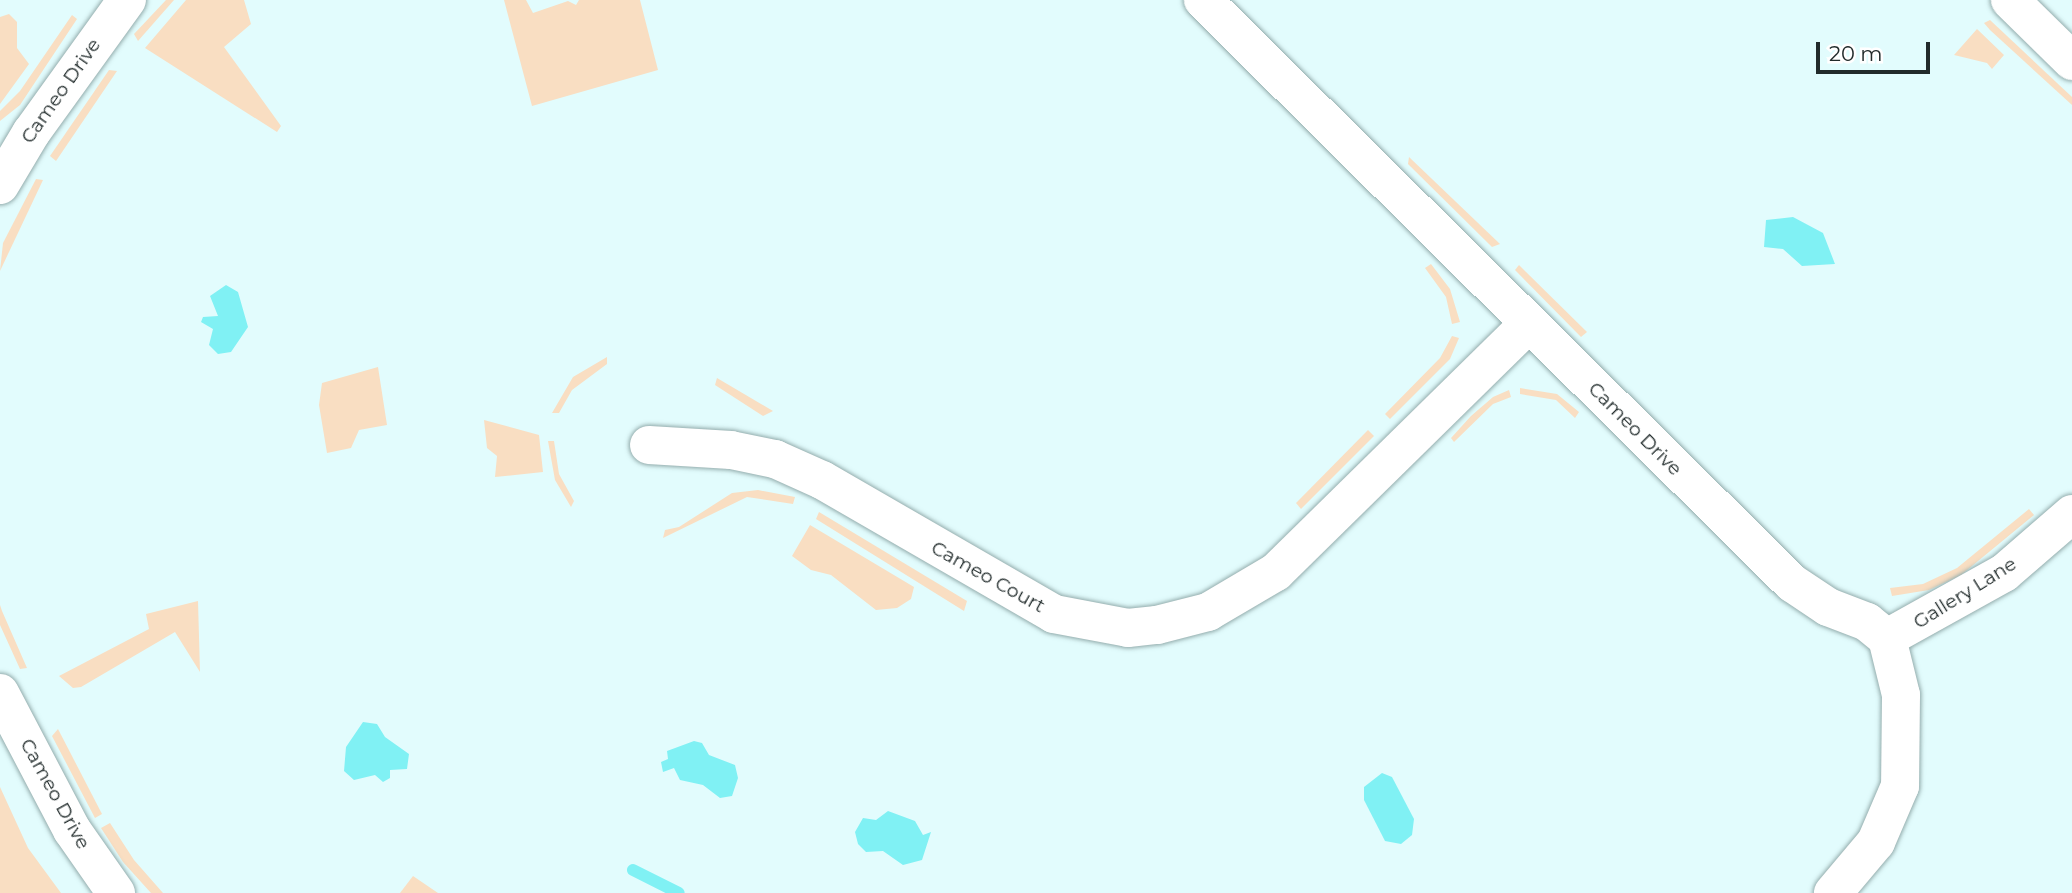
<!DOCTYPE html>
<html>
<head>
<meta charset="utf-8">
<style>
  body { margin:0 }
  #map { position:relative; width:2072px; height:893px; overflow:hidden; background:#e2fcfd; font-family:Montserrat,sans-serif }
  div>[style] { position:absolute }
  .green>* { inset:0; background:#f9dec2 }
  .water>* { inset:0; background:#80f1f4 }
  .stream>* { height:12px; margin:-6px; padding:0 6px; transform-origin:6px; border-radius:6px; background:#80f1f4 }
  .roads { filter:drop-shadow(0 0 2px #94adad) drop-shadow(0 0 2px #94adad) }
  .minor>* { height:38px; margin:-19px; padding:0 19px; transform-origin:19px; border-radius:19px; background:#fff }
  span { translate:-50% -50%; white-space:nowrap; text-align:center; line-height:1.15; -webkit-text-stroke:7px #fff; paint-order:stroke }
  .street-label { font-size:19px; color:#212b2b }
  .scale { position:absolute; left:1816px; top:42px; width:114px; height:32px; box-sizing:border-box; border:4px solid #212b2b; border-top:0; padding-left:9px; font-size:21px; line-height:24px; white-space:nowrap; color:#212b2b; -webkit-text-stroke:5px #fff; paint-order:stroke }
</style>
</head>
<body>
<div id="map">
  <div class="green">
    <div style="clip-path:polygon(166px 0,174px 0,138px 41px,134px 34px)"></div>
    <div style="clip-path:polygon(186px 0,244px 0,251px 24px,224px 47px,281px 126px,277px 132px,145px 48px)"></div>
    <div style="clip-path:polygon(504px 0,526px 0,533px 13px,568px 1px,576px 5px,579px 0,640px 0,658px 70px,532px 106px)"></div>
    <div style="clip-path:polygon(9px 14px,17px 22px,17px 48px,29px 64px,0 104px,0 17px)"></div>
    <div style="clip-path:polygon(72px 15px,77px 19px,20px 105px,0 121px,0 111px,20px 91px)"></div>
    <div style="clip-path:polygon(1990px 20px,2072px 97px,2072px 105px,1990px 30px,1984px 23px)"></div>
    <div style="clip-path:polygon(1977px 29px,2004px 55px,1992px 69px,1987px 63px,1954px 55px)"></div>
    <div style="clip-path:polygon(109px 70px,117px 71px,56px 161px,50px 156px)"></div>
    <div style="clip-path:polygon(1409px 157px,1500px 244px,1492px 247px,1408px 164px)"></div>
    <div style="clip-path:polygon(36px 179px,43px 180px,0 271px,3px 243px)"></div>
    <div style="clip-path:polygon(1431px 264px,1450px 289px,1460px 322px,1452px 324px,1446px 297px,1425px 268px)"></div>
    <div style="clip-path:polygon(1519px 265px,1587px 332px,1581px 337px,1515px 270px)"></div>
    <div style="clip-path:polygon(1452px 336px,1459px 338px,1450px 359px,1390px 419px,1385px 414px,1440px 358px)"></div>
    <div style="clip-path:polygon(607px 357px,607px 364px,572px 390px,559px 413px,552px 413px,573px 377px)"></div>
    <div style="clip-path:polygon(378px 367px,387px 425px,359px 430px,351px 448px,327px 453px,319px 405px,322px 383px)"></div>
    <div style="clip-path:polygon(717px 378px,773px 411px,763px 416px,715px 385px)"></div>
    <div style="clip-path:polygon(1520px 388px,1557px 394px,1579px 412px,1575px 418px,1556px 400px,1520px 394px)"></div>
    <div style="clip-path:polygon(1509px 390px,1511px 397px,1493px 404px,1454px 442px,1451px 438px,1471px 416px,1493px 397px)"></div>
    <div style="clip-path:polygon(484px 420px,539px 435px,543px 472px,495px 477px,497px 456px,487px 448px)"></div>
    <div style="clip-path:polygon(1368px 430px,1374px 436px,1301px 509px,1296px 503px)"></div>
    <div style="clip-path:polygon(548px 441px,554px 441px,559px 474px,574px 501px,571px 507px,555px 480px)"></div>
    <div style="clip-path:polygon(758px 490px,795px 497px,793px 504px,747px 497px,663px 538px,665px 530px,679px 527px,732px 493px)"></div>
    <div style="clip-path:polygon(2029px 509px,2034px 515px,1961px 575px,1929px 590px,1892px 596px,1890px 588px,1923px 584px,1957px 568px)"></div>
    <div style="clip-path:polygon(819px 512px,967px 601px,964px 611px,816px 519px)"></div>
    <div style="clip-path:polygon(810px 525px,914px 587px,911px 599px,897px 608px,876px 610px,831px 575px,811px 570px,792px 556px)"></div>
    <div style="clip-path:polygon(198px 601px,200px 672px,175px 632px,81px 687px,73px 688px,59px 676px,149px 629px,146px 614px)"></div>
    <div style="clip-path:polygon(0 605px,2px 611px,27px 668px,20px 669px,0 625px)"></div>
    <div style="clip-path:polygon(58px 729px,102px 814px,95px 818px,52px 736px)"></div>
    <div style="clip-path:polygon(0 787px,28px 848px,61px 893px,0 893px)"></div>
    <div style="clip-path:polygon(110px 823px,134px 860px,163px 893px,151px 893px,123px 862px,101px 828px)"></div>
    <div style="clip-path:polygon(413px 876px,438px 893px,400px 893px)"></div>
  </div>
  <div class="water">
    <div style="clip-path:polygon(1793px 217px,1823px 233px,1835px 264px,1802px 266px,1783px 249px,1764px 247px,1766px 220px)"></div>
    <div style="clip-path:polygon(226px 285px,238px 292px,248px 327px,231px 352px,218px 354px,209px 345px,213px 329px,201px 322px,203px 317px,218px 316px,210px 296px)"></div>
    <div style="clip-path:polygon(363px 722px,377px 724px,385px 737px,409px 754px,407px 769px,390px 770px,390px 778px,383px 782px,375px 775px,354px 780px,344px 771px,346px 747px)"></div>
    <div style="clip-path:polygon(694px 741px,702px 743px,709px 755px,735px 765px,738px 778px,732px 796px,720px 798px,703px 785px,680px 780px,674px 768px,663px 772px,661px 762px,668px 759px,667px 751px)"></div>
    <div style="clip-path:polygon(1382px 773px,1392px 777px,1414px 819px,1412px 835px,1401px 844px,1385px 841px,1364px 800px,1364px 787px)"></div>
    <div style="clip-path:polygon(888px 811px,915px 821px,923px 835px,931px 832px,922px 860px,903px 865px,883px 851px,866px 852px,858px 844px,855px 832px,863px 818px,876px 820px)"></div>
  </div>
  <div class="stream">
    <div style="left:633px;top:870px;width:51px;rotate:26.6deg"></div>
  </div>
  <div class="roads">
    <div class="minor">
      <div style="left:1203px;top:0;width:829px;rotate:44.71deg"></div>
      <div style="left:1792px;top:583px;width:43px;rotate:33.7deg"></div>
      <div style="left:1828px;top:607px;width:42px;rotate:21deg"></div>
      <div style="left:1867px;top:622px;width:26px;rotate:39deg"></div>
      <div style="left:1887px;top:638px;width:59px;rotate:76.2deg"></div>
      <div style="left:1901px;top:695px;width:91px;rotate:90.6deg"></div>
      <div style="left:1900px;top:786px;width:61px;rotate:113.2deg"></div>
      <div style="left:1876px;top:842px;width:67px;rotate:130.1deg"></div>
      <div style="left:2010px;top:0;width:87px;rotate:44.5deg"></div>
      <div style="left:0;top:185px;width:61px;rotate:-59.2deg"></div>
      <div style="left:31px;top:133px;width:164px;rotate:-54.2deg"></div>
      <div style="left:649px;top:445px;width:82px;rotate:3.5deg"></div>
      <div style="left:731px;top:450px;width:45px;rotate:11.6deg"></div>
      <div style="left:775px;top:459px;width:51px;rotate:24.1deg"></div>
      <div style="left:822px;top:480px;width:268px;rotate:30deg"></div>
      <div style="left:1054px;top:614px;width:75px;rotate:10.7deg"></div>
      <div style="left:1128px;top:628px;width:29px;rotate:-6deg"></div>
      <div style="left:1157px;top:625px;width:53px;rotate:-14.3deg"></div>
      <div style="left:1208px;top:612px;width:79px;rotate:-30.5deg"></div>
      <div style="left:1276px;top:572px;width:354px;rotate:-44.5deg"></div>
      <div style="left:1887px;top:638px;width:134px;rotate:-29.1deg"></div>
      <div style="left:2004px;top:573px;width:90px;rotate:-40.9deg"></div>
      <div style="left:0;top:693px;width:155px;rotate:62.3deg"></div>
      <div style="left:72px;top:830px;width:77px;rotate:55.1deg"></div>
    </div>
  </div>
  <div class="street-label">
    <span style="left:61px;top:91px;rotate:-55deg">Cameo Drive</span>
    <span style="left:1635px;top:429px;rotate:45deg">Cameo Drive</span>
    <span style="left:988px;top:577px;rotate:29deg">Cameo Court</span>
    <span style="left:1965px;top:593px;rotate:-32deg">Gallery Lane</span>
    <span style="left:55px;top:794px;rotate:61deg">Cameo Drive</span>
  </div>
  <div class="scale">20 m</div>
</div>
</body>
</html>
